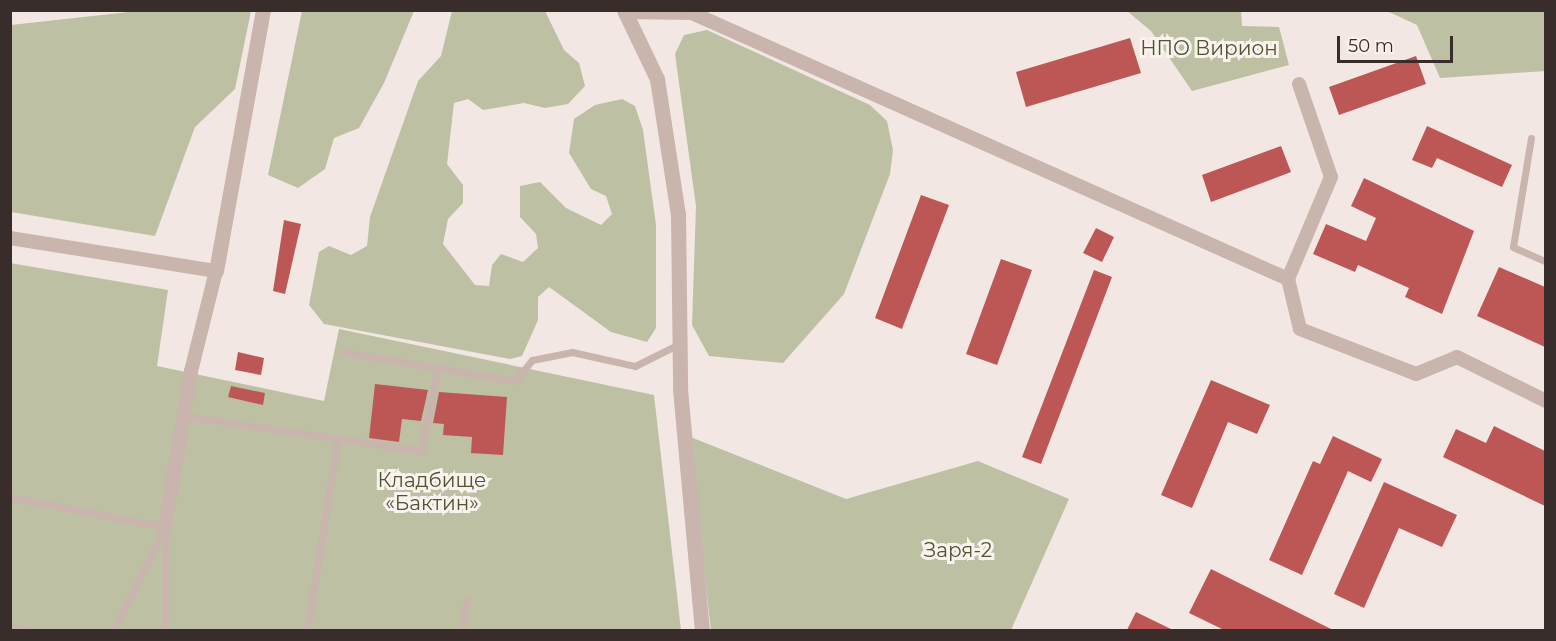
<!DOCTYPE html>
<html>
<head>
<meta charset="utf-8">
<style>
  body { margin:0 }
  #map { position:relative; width:1556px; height:641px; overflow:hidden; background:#f2e7e2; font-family:Montserrat,sans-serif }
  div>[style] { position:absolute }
  .green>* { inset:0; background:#bdc0a2 }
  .building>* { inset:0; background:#bd5755 }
  .service>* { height:7px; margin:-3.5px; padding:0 3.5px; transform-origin:3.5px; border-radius:3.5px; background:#c9b4ae }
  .minor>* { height:14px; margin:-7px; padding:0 7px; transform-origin:7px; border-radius:7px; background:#c9b4ae }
  .tertiary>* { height:15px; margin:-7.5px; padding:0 7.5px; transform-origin:7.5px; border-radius:7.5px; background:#c9b4ae }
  span { translate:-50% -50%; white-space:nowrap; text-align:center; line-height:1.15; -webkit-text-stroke:6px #f9f2ee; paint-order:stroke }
  .park-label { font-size:20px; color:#505531 }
  .frame { position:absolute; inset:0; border:12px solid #392d2c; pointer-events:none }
  .scale { position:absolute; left:1337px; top:36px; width:116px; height:27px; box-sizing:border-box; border:3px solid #392d2c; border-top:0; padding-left:8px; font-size:18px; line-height:21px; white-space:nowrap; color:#392d2c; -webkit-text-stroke:4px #f9f2ee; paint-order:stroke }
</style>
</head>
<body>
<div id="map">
  <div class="green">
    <div style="clip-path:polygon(138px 11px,251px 11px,235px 89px,195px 127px,155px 236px,11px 212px,11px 25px)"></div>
    <div style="clip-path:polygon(302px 11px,414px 11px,384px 83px,359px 128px,334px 138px,325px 169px,298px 188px,268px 175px)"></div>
    <div style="clip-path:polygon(452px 11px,545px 11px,564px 50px,579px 63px,585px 86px,568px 104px,545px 108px,524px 103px,483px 110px,468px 99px,454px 103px,447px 164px,463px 185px,463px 203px,448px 219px,443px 244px,475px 285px,489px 286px,492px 265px,501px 254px,523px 262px,538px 248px,536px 234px,520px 217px,520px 186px,540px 182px,566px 208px,601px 225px,612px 214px,606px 196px,591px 189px,569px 153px,574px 119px,595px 105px,622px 99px,635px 106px,643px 130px,656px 225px,656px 328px,647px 342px,611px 332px,549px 287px,538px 297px,538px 320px,522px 356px,510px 359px,324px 324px,309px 305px,319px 252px,329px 246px,351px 255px,367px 246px,370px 217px,418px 81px,441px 56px)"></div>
    <div style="clip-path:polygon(1127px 11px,1241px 11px,1242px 26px,1279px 27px,1289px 65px,1192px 91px,1151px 31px)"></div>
    <div style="clip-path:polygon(1387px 11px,1545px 11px,1545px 71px,1440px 78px,1417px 25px)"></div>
    <div style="clip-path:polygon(707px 30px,870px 105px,887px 121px,893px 150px,890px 174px,844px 294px,783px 363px,709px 356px,692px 325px,696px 206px,675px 54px,684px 35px)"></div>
    <div style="clip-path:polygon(10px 263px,168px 290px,157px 366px,324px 401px,339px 329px,654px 395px,681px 630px,11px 630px)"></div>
    <div style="clip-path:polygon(688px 436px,846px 499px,978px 461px,1069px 499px,1011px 630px,711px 630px)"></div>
  </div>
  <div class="building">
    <div style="clip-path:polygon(1130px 38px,1141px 73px,1026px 107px,1016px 72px)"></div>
    <div style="clip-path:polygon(1416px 56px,1426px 84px,1339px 115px,1329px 87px)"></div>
    <div style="clip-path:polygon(1427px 126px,1512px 165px,1502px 187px,1437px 158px,1432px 168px,1412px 160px)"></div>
    <div style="clip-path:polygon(1281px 146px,1291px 172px,1211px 202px,1202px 175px)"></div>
    <div style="clip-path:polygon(1364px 178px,1474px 231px,1442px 314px,1405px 297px,1409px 288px,1358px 265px,1355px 272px,1313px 254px,1326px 224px,1366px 241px,1376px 218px,1351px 206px)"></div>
    <div style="clip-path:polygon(921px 195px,949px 205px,902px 329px,875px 318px)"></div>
    <div style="clip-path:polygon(284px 220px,301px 224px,285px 294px,273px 291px)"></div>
    <div style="clip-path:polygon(1096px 228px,1114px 237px,1102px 262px,1083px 253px)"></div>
    <div style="clip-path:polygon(1001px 259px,1032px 270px,997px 365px,966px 354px)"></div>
    <div style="clip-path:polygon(1499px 267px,1545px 287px,1545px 347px,1477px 316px)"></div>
    <div style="clip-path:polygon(1094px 270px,1112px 277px,1041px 464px,1022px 457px)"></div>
    <div style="clip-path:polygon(238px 352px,264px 358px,261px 375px,235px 370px)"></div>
    <div style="clip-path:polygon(1211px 380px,1270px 405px,1257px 434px,1228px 422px,1192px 508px,1161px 495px)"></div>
    <div style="clip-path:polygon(375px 384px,428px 390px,421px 421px,402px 419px,399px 442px,369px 438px)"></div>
    <div style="clip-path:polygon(231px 386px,265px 393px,263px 405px,228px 397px)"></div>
    <div style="clip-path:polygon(439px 392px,507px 397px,503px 455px,471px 453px,472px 437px,443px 435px,444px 424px,433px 423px)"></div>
    <div style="clip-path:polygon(1494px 426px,1545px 451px,1545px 506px,1443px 457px,1456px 429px,1486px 443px)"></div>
    <div style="clip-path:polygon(1333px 436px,1382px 459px,1371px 482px,1348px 471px,1302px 575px,1269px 560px,1313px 461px,1320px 464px)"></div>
    <div style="clip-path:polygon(1384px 482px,1457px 515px,1442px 547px,1399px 528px,1364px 608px,1334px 594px)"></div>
    <div style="clip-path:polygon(1211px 569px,1333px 630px,1224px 630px,1189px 613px)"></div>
    <div style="clip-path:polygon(1136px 612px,1173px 630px,1127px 630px)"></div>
  </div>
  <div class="service">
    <div style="left:1531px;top:138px;width:110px;rotate:99.4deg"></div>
    <div style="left:1513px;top:247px;width:36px;rotate:24deg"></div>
    <div style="left:344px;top:352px;width:173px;rotate:9.6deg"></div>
    <div style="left:515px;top:381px;width:27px;rotate:-51deg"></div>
    <div style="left:532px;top:360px;width:41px;rotate:-11.3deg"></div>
    <div style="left:572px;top:352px;width:65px;rotate:12.5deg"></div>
    <div style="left:635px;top:366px;width:49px;rotate:-26.6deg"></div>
    <div style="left:184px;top:416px;width:240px;rotate:8.4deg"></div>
    <div style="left:421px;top:451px;width:85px;rotate:-78.4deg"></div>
    <div style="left:10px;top:497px;width:158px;rotate:11deg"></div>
    <div style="left:10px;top:628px;width:20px;rotate:6deg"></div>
    <div style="left:114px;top:630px;width:115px;rotate:-63.7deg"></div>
    <div style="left:165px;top:630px;width:101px;rotate:-90deg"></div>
    <div style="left:307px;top:630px;width:196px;rotate:-80.9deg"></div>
    <div style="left:462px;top:630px;width:31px;rotate:-81deg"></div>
  </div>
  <div class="minor">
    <div style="left:626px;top:12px;width:66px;rotate:0.9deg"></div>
    <div style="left:692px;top:13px;width:653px;rotate:24.05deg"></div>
    <div style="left:1299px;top:84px;width:98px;rotate:71deg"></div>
    <div style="left:1331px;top:177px;width:111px;rotate:112.9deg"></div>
    <div style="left:1288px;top:279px;width:51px;rotate:76.5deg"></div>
    <div style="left:1300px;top:329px;width:124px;rotate:21.2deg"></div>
    <div style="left:1416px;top:374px;width:44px;rotate:-22.5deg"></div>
    <div style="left:1457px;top:357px;width:99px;rotate:26.3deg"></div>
    <div style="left:10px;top:238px;width:209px;rotate:9.1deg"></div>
    <div style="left:216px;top:271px;width:103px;rotate:104deg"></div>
    <div style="left:191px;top:371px;width:158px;rotate:99.5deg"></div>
  </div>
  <div class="tertiary">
    <div style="left:624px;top:10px;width:76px;rotate:64.4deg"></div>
    <div style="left:657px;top:79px;width:137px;rotate:81.2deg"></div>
    <div style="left:678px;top:214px;width:175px;rotate:89.3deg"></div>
    <div style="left:680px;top:389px;width:242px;rotate:84.8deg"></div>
    <div style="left:216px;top:271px;width:265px;rotate:-79.8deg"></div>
  </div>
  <div class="park-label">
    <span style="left:1209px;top:48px">НПО Вирион</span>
    <span style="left:432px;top:492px">Кладбище<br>«Бактин»</span>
    <span style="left:958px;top:550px">Заря-2</span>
  </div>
  <div class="frame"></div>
  <div class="scale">50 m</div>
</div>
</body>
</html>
